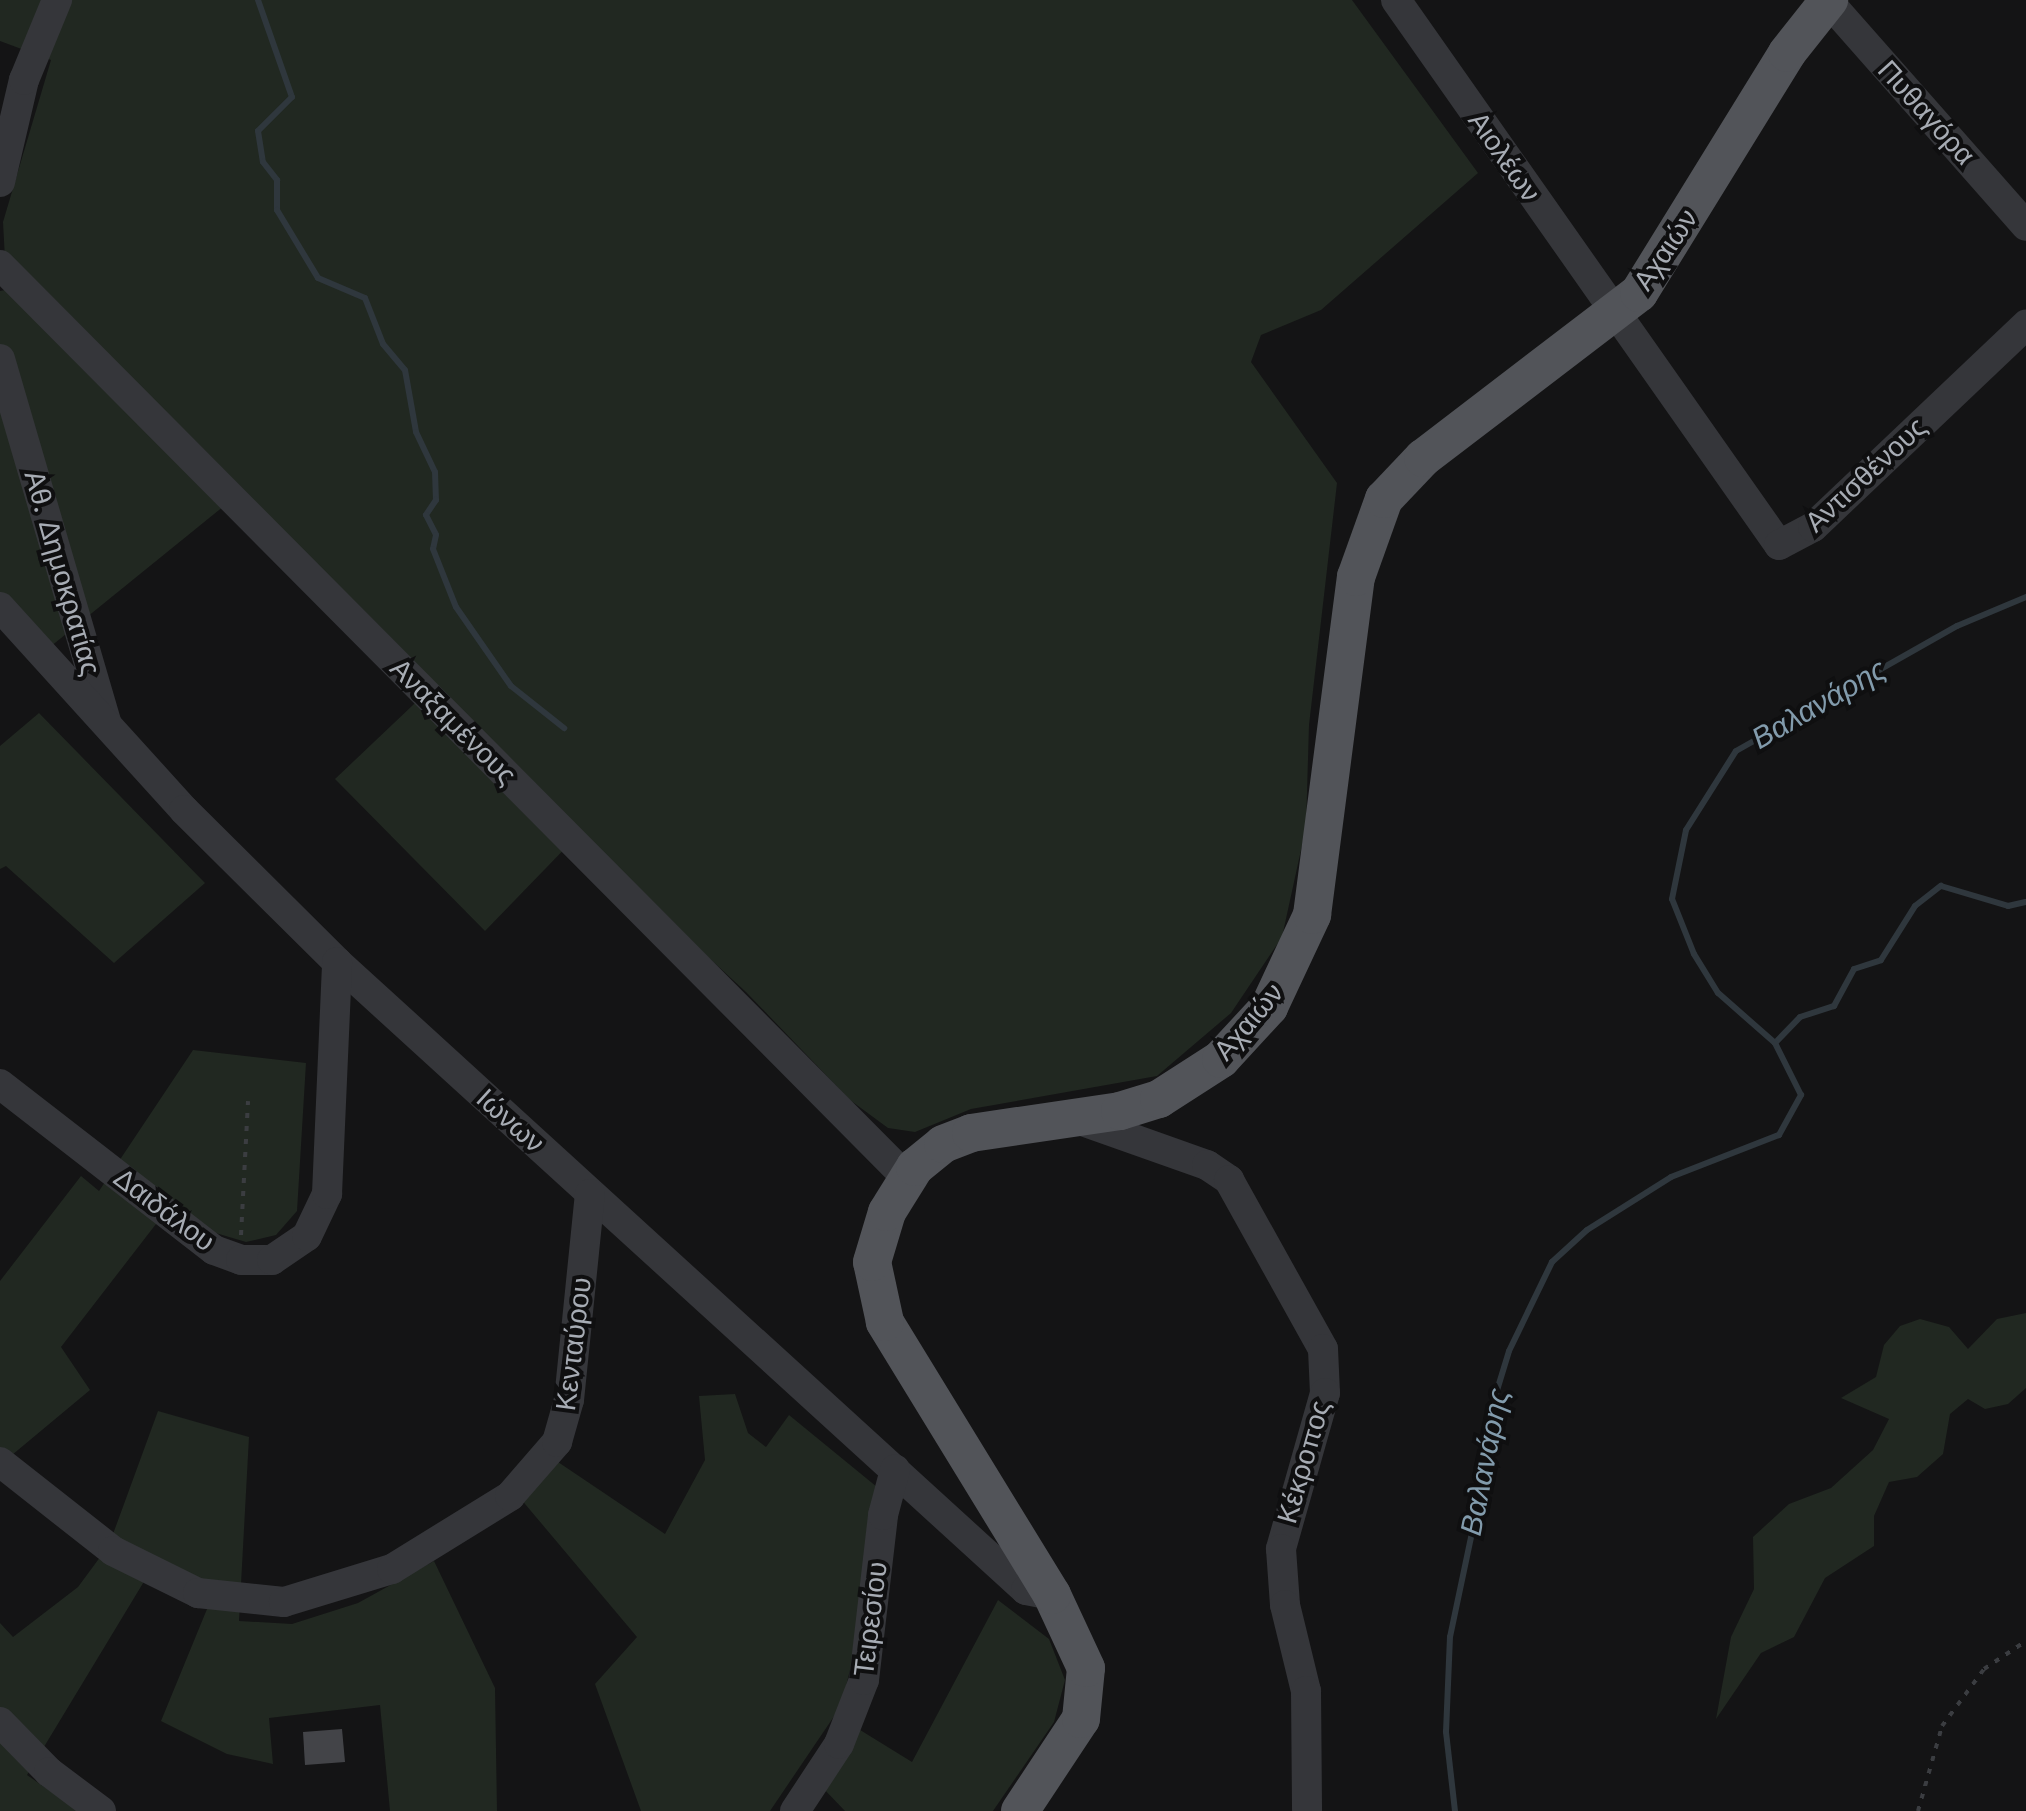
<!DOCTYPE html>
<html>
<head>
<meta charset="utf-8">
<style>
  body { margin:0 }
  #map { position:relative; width:2026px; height:1811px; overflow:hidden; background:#141415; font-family:"Work Sans",sans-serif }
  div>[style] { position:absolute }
  .green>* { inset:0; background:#212821 }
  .stream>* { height:6px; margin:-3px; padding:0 3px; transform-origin:3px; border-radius:3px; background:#2f373d }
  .building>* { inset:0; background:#434448 }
  .path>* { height:4px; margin-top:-2px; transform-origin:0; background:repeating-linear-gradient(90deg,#3b3d41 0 5px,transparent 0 13px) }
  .minor>* { height:30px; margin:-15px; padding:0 15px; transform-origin:15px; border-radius:15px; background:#35363a }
  .major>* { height:38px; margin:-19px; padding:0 19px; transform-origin:19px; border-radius:19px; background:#525459 }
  span { translate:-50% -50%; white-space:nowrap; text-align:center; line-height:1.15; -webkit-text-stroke:8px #0f0f10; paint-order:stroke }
  .street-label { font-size:28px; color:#a7acb4 }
  .water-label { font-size:30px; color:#829bac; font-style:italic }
</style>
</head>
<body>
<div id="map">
  <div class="green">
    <div style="clip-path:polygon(0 0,1352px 0,1478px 173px,1321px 310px,1261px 335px,1251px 362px,1337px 483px,1309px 725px,1306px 827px,1282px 937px,1231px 1013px,1157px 1076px,971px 1109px,915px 1132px,888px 1128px,850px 1100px,746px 992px,577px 836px,485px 931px,335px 779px,433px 686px,240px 493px,50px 647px,0 597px,0 291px,34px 284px,5px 259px,3px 222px,51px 60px,0 41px)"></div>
    <div style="clip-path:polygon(39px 713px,205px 883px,114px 963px,6px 866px,0 869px,0 746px)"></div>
    <div style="clip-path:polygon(193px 1050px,306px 1063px,297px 1211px,276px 1235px,246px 1242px,209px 1231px,173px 1202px,61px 1347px,90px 1390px,0 1465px,0 1281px,81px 1176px,99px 1191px)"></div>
    <div style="clip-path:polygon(2026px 1313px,2026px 1388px,2008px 1404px,1985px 1409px,1968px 1399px,1950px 1414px,1943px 1454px,1917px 1477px,1889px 1482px,1874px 1516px,1874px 1546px,1825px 1578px,1794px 1637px,1761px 1653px,1716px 1719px,1731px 1637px,1754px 1589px,1753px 1537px,1789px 1504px,1831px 1488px,1873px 1450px,1889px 1419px,1841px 1398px,1876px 1377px,1884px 1345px,1900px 1326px,1920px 1319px,1949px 1327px,1968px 1349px,1997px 1319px)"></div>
    <div style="clip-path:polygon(735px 1394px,748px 1433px,766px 1447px,789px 1415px,877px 1487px,859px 1634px,841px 1706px,770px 1811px,641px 1811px,595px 1684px,637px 1637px,520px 1498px,558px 1462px,665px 1534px,705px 1460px,699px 1396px)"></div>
    <div style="clip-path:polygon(158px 1411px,249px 1437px,239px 1621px,292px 1624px,358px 1603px,434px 1561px,495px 1688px,497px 1811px,390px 1811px,380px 1705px,269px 1718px,273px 1764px,227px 1754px,161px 1721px,214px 1592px,154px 1565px,27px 1775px,79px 1811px,0 1811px,0 1623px,13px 1637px,78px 1587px,109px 1545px)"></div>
    <div style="clip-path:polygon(998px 1600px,1049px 1639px,1065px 1680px,1054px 1722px,993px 1811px,845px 1811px,821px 1786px,852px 1725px,912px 1762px)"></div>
  </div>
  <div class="stream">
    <div style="left:258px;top:0;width:103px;rotate:70.7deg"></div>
    <div style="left:292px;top:97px;width:48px;rotate:135deg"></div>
    <div style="left:258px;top:131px;width:31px;rotate:81deg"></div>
    <div style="left:263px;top:162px;width:23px;rotate:52deg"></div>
    <div style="left:277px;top:180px;width:30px;rotate:90deg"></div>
    <div style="left:277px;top:210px;width:79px;rotate:58.9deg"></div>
    <div style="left:318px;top:278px;width:51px;rotate:23.1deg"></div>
    <div style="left:365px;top:298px;width:49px;rotate:68.6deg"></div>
    <div style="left:383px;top:344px;width:34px;rotate:50deg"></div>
    <div style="left:405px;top:370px;width:63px;rotate:79.9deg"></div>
    <div style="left:416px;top:432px;width:44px;rotate:64.6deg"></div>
    <div style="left:435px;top:472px;width:28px;rotate:88deg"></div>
    <div style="left:436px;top:500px;width:18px;rotate:124deg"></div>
    <div style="left:426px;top:515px;width:22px;rotate:63deg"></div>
    <div style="left:436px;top:535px;width:14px;rotate:102deg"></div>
    <div style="left:433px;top:549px;width:62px;rotate:68.4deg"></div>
    <div style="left:456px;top:607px;width:96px;rotate:55.2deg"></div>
    <div style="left:511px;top:686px;width:68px;rotate:38.4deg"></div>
    <div style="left:1775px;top:1043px;width:36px;rotate:-46deg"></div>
    <div style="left:1800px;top:1017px;width:36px;rotate:-18deg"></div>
    <div style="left:1834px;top:1006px;width:42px;rotate:-61.6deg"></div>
    <div style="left:1854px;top:969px;width:28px;rotate:-18deg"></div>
    <div style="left:1881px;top:960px;width:64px;rotate:-57.8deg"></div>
    <div style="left:1915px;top:906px;width:33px;rotate:-38deg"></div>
    <div style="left:1941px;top:886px;width:70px;rotate:16.6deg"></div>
    <div style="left:2008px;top:906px;width:18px;rotate:-13deg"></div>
    <div style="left:1455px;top:1811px;width:80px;rotate:-96.5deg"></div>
    <div style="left:1446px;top:1732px;width:95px;rotate:-87.6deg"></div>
    <div style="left:1450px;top:1637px;width:160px;rotate:-78.1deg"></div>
    <div style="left:1483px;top:1480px;width:57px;rotate:-86deg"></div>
    <div style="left:1487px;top:1423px;width:75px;rotate:-73deg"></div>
    <div style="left:1509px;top:1351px;width:99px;rotate:-64.2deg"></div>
    <div style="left:1552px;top:1262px;width:47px;rotate:-42.4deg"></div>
    <div style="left:1587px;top:1230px;width:99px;rotate:-32.2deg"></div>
    <div style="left:1671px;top:1177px;width:116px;rotate:-21.3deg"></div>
    <div style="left:1779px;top:1135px;width:46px;rotate:-61.2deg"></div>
    <div style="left:1801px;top:1095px;width:58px;rotate:-116.6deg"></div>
    <div style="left:1775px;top:1043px;width:76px;rotate:-138.7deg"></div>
    <div style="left:1718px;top:993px;width:46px;rotate:-121.6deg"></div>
    <div style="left:1694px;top:954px;width:59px;rotate:-111.8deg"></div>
    <div style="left:1672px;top:899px;width:70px;rotate:-78.5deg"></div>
    <div style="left:1686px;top:830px;width:93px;rotate:-57.7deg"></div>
    <div style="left:1736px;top:751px;width:254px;rotate:-29.5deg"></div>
    <div style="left:1957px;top:626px;width:75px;rotate:-22.8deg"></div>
  </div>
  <div class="building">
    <div style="clip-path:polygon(342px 1729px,345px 1762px,305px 1765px,303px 1732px)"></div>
  </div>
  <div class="path">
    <div style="left:241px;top:1235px;width:134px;rotate:-87deg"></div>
    <div style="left:1918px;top:1811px;width:88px;rotate:-74.2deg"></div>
    <div style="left:1942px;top:1726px;width:71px;rotate:-53.6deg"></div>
    <div style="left:1984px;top:1669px;width:50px;rotate:-33.7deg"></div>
  </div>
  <div class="minor">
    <div style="left:1396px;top:0;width:666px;rotate:54.9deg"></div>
    <div style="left:1779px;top:545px;width:38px;rotate:-28deg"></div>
    <div style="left:1813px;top:527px;width:294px;rotate:-43.5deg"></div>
    <div style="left:1827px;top:0;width:301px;rotate:48.6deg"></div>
    <div style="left:0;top:182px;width:105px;rotate:-76.8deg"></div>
    <div style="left:24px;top:80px;width:87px;rotate:-67.6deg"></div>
    <div style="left:0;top:265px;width:1287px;rotate:45.19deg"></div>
    <div style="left:0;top:359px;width:378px;rotate:73.7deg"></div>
    <div style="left:0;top:607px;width:274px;rotate:47.8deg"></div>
    <div style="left:184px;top:810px;width:216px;rotate:44.8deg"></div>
    <div style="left:337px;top:962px;width:932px;rotate:42.35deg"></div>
    <div style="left:1026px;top:1590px;width:26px;rotate:11deg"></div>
    <div style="left:0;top:1084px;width:271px;rotate:37.8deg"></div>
    <div style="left:214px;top:1250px;width:29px;rotate:20deg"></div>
    <div style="left:241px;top:1260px;width:31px"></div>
    <div style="left:272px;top:1260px;width:42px;rotate:-34.4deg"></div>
    <div style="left:307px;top:1236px;width:47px;rotate:-64.5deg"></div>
    <div style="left:327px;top:1194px;width:232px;rotate:-87.5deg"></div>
    <div style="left:1077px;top:1119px;width:138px;rotate:19.5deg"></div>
    <div style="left:1207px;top:1165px;width:27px;rotate:34deg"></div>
    <div style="left:1229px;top:1180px;width:193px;rotate:60.9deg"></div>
    <div style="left:1323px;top:1349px;width:44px;rotate:87.4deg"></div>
    <div style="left:1325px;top:1393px;width:162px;rotate:105.8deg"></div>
    <div style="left:1281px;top:1549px;width:56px;rotate:85.9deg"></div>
    <div style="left:1285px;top:1605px;width:89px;rotate:76.3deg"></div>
    <div style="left:1306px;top:1691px;width:120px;rotate:89.5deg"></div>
    <div style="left:0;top:1462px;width:144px;rotate:38.2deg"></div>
    <div style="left:113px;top:1551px;width:95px;rotate:26.3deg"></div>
    <div style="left:198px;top:1593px;width:86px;rotate:6deg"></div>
    <div style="left:284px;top:1602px;width:113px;rotate:-17deg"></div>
    <div style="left:392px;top:1569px;width:139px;rotate:-31.7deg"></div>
    <div style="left:510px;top:1496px;width:72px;rotate:-49deg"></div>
    <div style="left:557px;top:1442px;width:44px;rotate:-74.1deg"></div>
    <div style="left:569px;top:1400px;width:207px;rotate:-84.2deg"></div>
    <div style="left:0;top:1722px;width:70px;rotate:45.6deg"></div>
    <div style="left:49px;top:1772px;width:65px;rotate:36.9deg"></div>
    <div style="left:795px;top:1811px;width:80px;rotate:-56.7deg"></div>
    <div style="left:839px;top:1744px;width:69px;rotate:-68.7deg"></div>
    <div style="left:864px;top:1680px;width:166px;rotate:-83.4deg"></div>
    <div style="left:883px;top:1515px;width:47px;rotate:-75.1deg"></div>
  </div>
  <div class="major">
    <div style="left:1020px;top:1811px;width:110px;rotate:-56.5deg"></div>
    <div style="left:1081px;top:1719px;width:51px;rotate:-84.4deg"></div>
    <div style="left:1086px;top:1668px;width:81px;rotate:-115deg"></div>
    <div style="left:1052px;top:1595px;width:320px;rotate:-121.5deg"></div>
    <div style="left:885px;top:1322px;width:61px;rotate:-102.2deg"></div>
    <div style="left:872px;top:1262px;width:52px;rotate:-73.3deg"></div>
    <div style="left:887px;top:1212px;width:53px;rotate:-58.1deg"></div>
    <div style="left:915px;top:1167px;width:36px;rotate:-39deg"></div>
    <div style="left:943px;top:1144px;width:30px;rotate:-21deg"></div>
    <div style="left:971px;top:1133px;width:151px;rotate:-8.4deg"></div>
    <div style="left:1120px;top:1111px;width:41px;rotate:-17.1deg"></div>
    <div style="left:1159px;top:1099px;width:74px;rotate:-32.8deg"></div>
    <div style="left:1221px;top:1059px;width:71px;rotate:-47.3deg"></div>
    <div style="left:1269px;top:1007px;width:102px;rotate:-64.9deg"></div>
    <div style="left:1312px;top:915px;width:341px;rotate:-82.6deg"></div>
    <div style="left:1356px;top:577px;width:83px;rotate:-70.3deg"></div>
    <div style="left:1384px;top:499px;width:57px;rotate:-46.4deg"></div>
    <div style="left:1423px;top:458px;width:272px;rotate:-37.4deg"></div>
    <div style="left:1639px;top:293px;width:282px;rotate:-58.3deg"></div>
    <div style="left:1787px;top:53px;width:68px;rotate:-51.6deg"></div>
  </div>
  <div class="street-label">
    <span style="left:1926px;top:113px;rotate:48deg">Πυθαγόρα</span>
    <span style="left:1504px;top:157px;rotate:55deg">Αιολέων</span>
    <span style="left:1666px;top:250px;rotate:-56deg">Αχαιών</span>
    <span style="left:1866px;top:475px;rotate:-43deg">Αντισθένους</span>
    <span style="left:62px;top:573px;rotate:74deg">Αθ. Δημοκρατίας</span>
    <span style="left:453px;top:722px;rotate:45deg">Αναξαμένους</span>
    <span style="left:1249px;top:1022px;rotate:-50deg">Αχαιών</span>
    <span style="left:510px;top:1121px;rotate:42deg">Ιώνων</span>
    <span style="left:164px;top:1210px;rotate:37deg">Δαιδάλου</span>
    <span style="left:574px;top:1344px;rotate:-83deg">Κενταύρου</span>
    <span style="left:1304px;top:1462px;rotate:-74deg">Κέκροπος</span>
    <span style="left:871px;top:1619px;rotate:-83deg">Τειρεσίου</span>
  </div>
  <div class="water-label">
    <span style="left:1819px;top:704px;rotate:-30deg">Βαλανάρης</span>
    <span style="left:1485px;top:1462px;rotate:-79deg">Βαλανάρης</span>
  </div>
</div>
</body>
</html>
